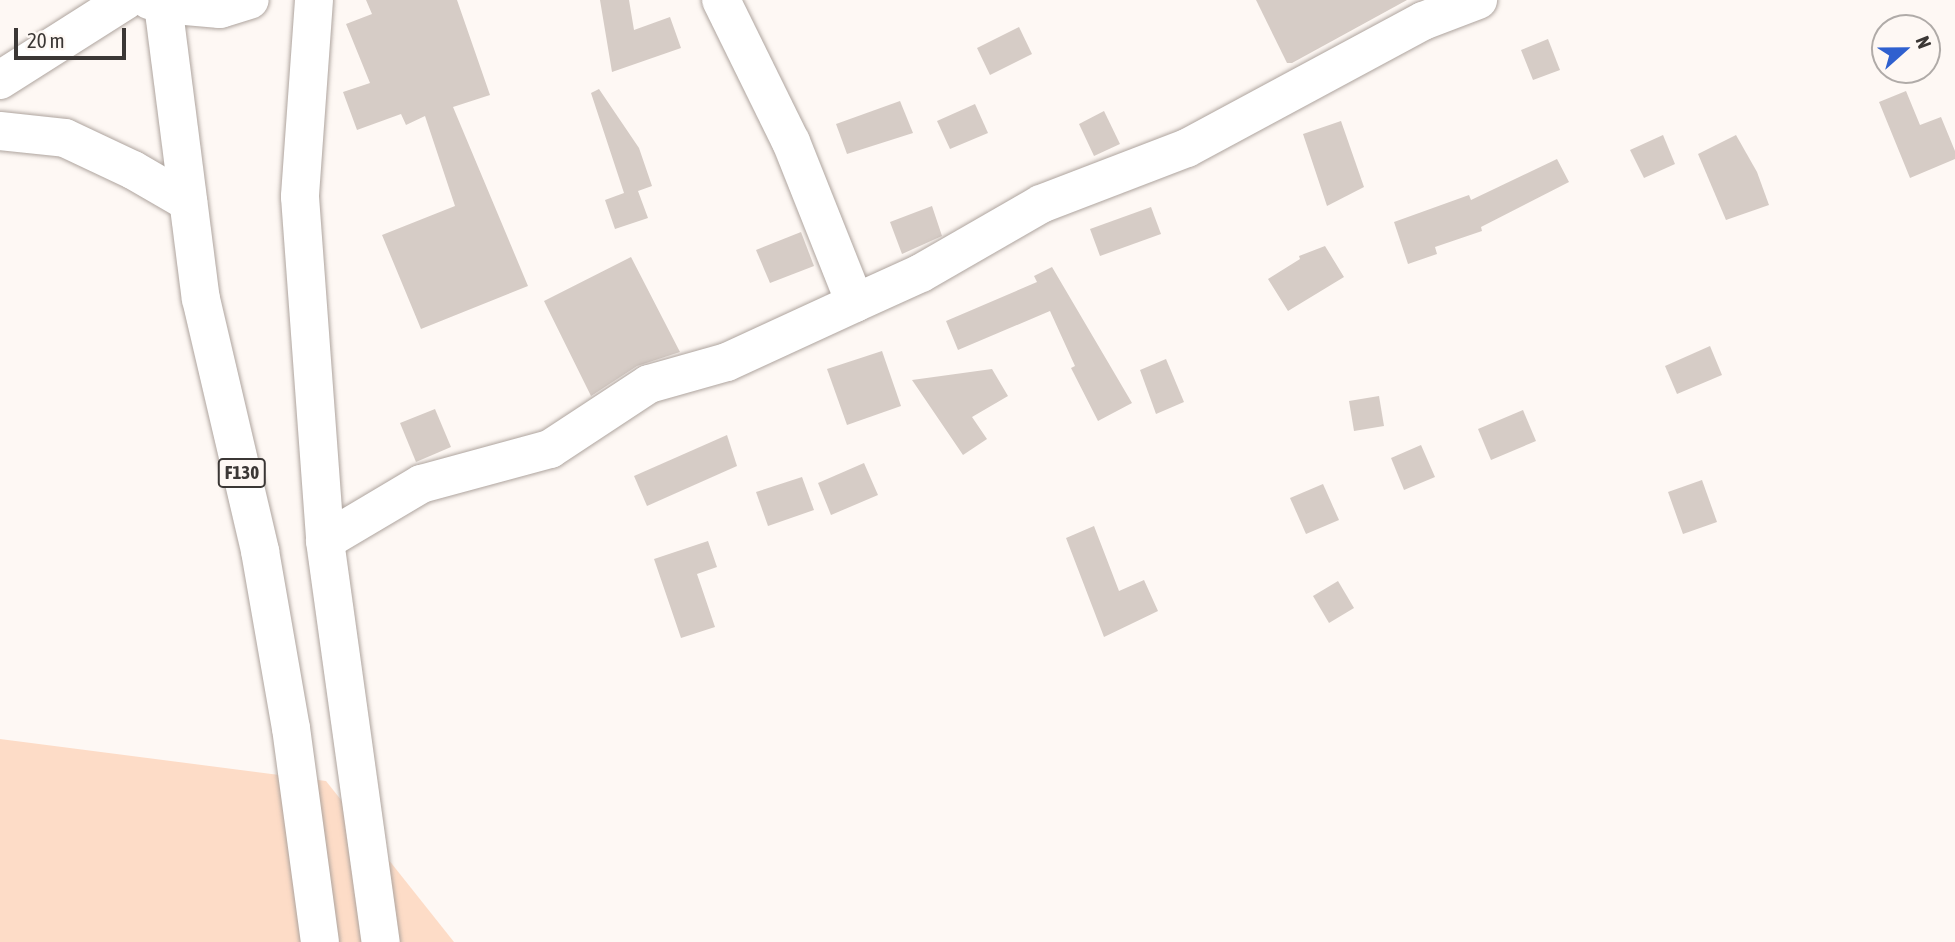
<!DOCTYPE html>
<html>
<head>
<meta charset="utf-8">
<style>
  body { margin:0 }
  #map { position:relative; width:1955px; height:942px; overflow:hidden; background:#fef8f4; font-family:"Asap Condensed",sans-serif }
  div>[style] { position:absolute }
  .green>* { inset:0; background:#fddcc7 }
  .building>* { inset:0; background:#d6ccc6 }
  .roads { filter:drop-shadow(0 0 2px #aea49e) drop-shadow(0 0 2px #aea49e) }
  .minor>* { height:38px; margin:-19px; padding:0 19px; transform-origin:19px; border-radius:19px; background:#fff }
  .major>* { height:38px; margin:-19px; padding:0 19px; transform-origin:19px; border-radius:19px; background:#fff }
  span { translate:-50% -50%; white-space:nowrap; text-align:center; line-height:1.15; -webkit-text-stroke:7px #fef8f4; paint-order:stroke }
  .shield-label span { padding:2px 5px; background:#fef8f4; border:2px solid; border-radius:5px; -webkit-text-stroke-width:0 }
  .shield-label { font-size:19px; color:#3b3735; font-weight:700 }
  .north { position:absolute; left:1871px; top:14px; width:70px; height:70px; box-sizing:border-box; background:#fef8f4; border:2px solid #b0aba8; border-radius:50%; rotate:69deg; font-size:19px; font-weight:700; line-height:28px; text-align:center; color:#3b3735 }
  .north::after { content:''; display:block; margin:auto; width:24px; height:32px; background:#2f60cf; clip-path:polygon(50% 0,100% 100%,50% 72%,0 100%) }
  .scale { position:absolute; left:14px; top:28px; width:112px; height:32px; box-sizing:border-box; border:4px solid #3b3735; border-top:0; padding-left:9px; font-size:21px; line-height:24px; white-space:nowrap; color:#3b3735; -webkit-text-stroke:5px #fef8f4; paint-order:stroke }
</style>
</head>
<body>
<div id="map">
  <div class="green">
    <div style="clip-path:polygon(0 739px,326px 781px,454px 942px,0 942px)"></div>
  </div>
  <div class="building">
    <div style="clip-path:polygon(366px 0,457px 0,490px 95px,453px 107px,528px 286px,421px 329px,382px 235px,455px 206px,425px 116px,406px 125px,401px 114px,357px 130px,343px 92px,370px 83px,346px 24px,372px 14px)"></div>
    <div style="clip-path:polygon(600px 0,629px 0,634px 30px,670px 17px,681px 48px,612px 72px)"></div>
    <div style="clip-path:polygon(1256px 0,1407px 0,1292px 63px,1287px 63px)"></div>
    <div style="clip-path:polygon(1019px 27px,1032px 54px,990px 75px,977px 48px)"></div>
    <div style="clip-path:polygon(1548px 39px,1560px 70px,1533px 80px,1521px 50px)"></div>
    <div style="clip-path:polygon(599px 89px,639px 148px,652px 186px,638px 191px,648px 218px,615px 229px,605px 200px,624px 193px,591px 93px)"></div>
    <div style="clip-path:polygon(1906px 91px,1920px 125px,1941px 117px,1955px 151px,1955px 159px,1910px 178px,1879px 102px)"></div>
    <div style="clip-path:polygon(900px 101px,913px 133px,847px 154px,836px 124px)"></div>
    <div style="clip-path:polygon(975px 104px,988px 133px,950px 149px,937px 121px)"></div>
    <div style="clip-path:polygon(1104px 111px,1120px 144px,1094px 156px,1079px 124px)"></div>
    <div style="clip-path:polygon(1341px 121px,1364px 187px,1327px 206px,1303px 134px)"></div>
    <div style="clip-path:polygon(1663px 135px,1675px 164px,1644px 178px,1630px 150px)"></div>
    <div style="clip-path:polygon(1736px 135px,1757px 172px,1769px 205px,1726px 220px,1698px 154px)"></div>
    <div style="clip-path:polygon(1557px 159px,1569px 182px,1481px 227px,1482px 231px,1435px 247px,1437px 254px,1408px 264px,1394px 222px,1469px 195px,1471px 200px)"></div>
    <div style="clip-path:polygon(932px 206px,942px 236px,902px 254px,890px 222px)"></div>
    <div style="clip-path:polygon(1151px 207px,1161px 234px,1100px 256px,1090px 229px)"></div>
    <div style="clip-path:polygon(801px 232px,814px 266px,770px 283px,756px 250px)"></div>
    <div style="clip-path:polygon(1325px 246px,1344px 277px,1288px 311px,1268px 279px,1300px 259px,1299px 256px)"></div>
    <div style="clip-path:polygon(631px 257px,680px 352px,637px 366px,591px 396px,544px 301px)"></div>
    <div style="clip-path:polygon(1052px 267px,1132px 403px,1098px 421px,1071px 368px,1075px 366px,1050px 311px,958px 350px,946px 321px,1037px 282px,1034px 276px)"></div>
    <div style="clip-path:polygon(1710px 346px,1722px 375px,1677px 394px,1665px 366px)"></div>
    <div style="clip-path:polygon(882px 351px,901px 406px,847px 425px,827px 369px)"></div>
    <div style="clip-path:polygon(1166px 359px,1184px 402px,1156px 414px,1140px 370px)"></div>
    <div style="clip-path:polygon(992px 369px,1008px 396px,972px 417px,987px 439px,963px 455px,912px 380px)"></div>
    <div style="clip-path:polygon(1379px 396px,1384px 426px,1354px 431px,1349px 401px)"></div>
    <div style="clip-path:polygon(435px 409px,451px 447px,416px 462px,400px 423px)"></div>
    <div style="clip-path:polygon(1523px 410px,1536px 441px,1491px 460px,1478px 429px)"></div>
    <div style="clip-path:polygon(727px 435px,737px 466px,647px 506px,634px 476px)"></div>
    <div style="clip-path:polygon(1421px 445px,1435px 477px,1404px 490px,1391px 458px)"></div>
    <div style="clip-path:polygon(864px 463px,878px 495px,831px 515px,818px 483px)"></div>
    <div style="clip-path:polygon(802px 477px,814px 510px,768px 526px,756px 492px)"></div>
    <div style="clip-path:polygon(1702px 480px,1717px 522px,1683px 534px,1668px 492px)"></div>
    <div style="clip-path:polygon(1323px 484px,1339px 520px,1306px 534px,1290px 498px)"></div>
    <div style="clip-path:polygon(1094px 526px,1119px 591px,1144px 580px,1158px 611px,1104px 637px,1066px 538px)"></div>
    <div style="clip-path:polygon(708px 541px,717px 567px,697px 574px,715px 627px,681px 638px,654px 559px)"></div>
    <div style="clip-path:polygon(1338px 581px,1354px 608px,1329px 623px,1313px 596px)"></div>
  </div>
  <div class="roads">
    <div class="minor">
      <div style="left:721px;top:0;width:158px;rotate:63.8deg"></div>
      <div style="left:791px;top:142px;width:173px;rotate:68.3deg"></div>
      <div style="left:0;top:80px;width:149px;rotate:-32.4deg"></div>
      <div style="left:325px;top:541px;width:112px;rotate:-30.7deg"></div>
      <div style="left:421px;top:484px;width:134px;rotate:-15.2deg"></div>
      <div style="left:550px;top:449px;width:118px;rotate:-33.3deg"></div>
      <div style="left:649px;top:384px;width:81px;rotate:-15.8deg"></div>
      <div style="left:727px;top:362px;width:141px;rotate:-24.7deg"></div>
      <div style="left:855px;top:303px;width:72px;rotate:-24.4deg"></div>
      <div style="left:921px;top:273px;width:138px;rotate:-29.9deg"></div>
      <div style="left:1041px;top:204px;width:156px;rotate:-21deg"></div>
      <div style="left:1187px;top:148px;width:268px;rotate:-28.3deg"></div>
      <div style="left:1423px;top:21px;width:59px;rotate:-20.9deg"></div>
    </div>
    <div class="major">
      <div style="left:149px;top:0;width:15px;rotate:16deg"></div>
      <div style="left:163px;top:4px;width:57px;rotate:5deg"></div>
      <div style="left:220px;top:9px;width:31px;rotate:-17deg"></div>
      <div style="left:314px;top:0;width:197px;rotate:94.1deg"></div>
      <div style="left:300px;top:197px;width:345px;rotate:85.8deg"></div>
      <div style="left:325px;top:541px;width:405px;rotate:82.1deg"></div>
      <div style="left:163px;top:4px;width:297px;rotate:82.7deg"></div>
      <div style="left:201px;top:299px;width:259px;rotate:76.8deg"></div>
      <div style="left:260px;top:551px;width:180px;rotate:80.1deg"></div>
      <div style="left:291px;top:728px;width:216px;rotate:82.3deg"></div>
      <div style="left:0;top:131px;width:65px;rotate:6.1deg"></div>
      <div style="left:65px;top:138px;width:75px;rotate:25.2deg"></div>
      <div style="left:133px;top:170px;width:64px;rotate:30.2deg"></div>
    </div>
  </div>
  <div class="shield-label">
    <span style="left:242px;top:473px">F130</span>
  </div>
  <div class="north">N</div>
  <div class="scale">20 m</div>
</div>
</body>
</html>
